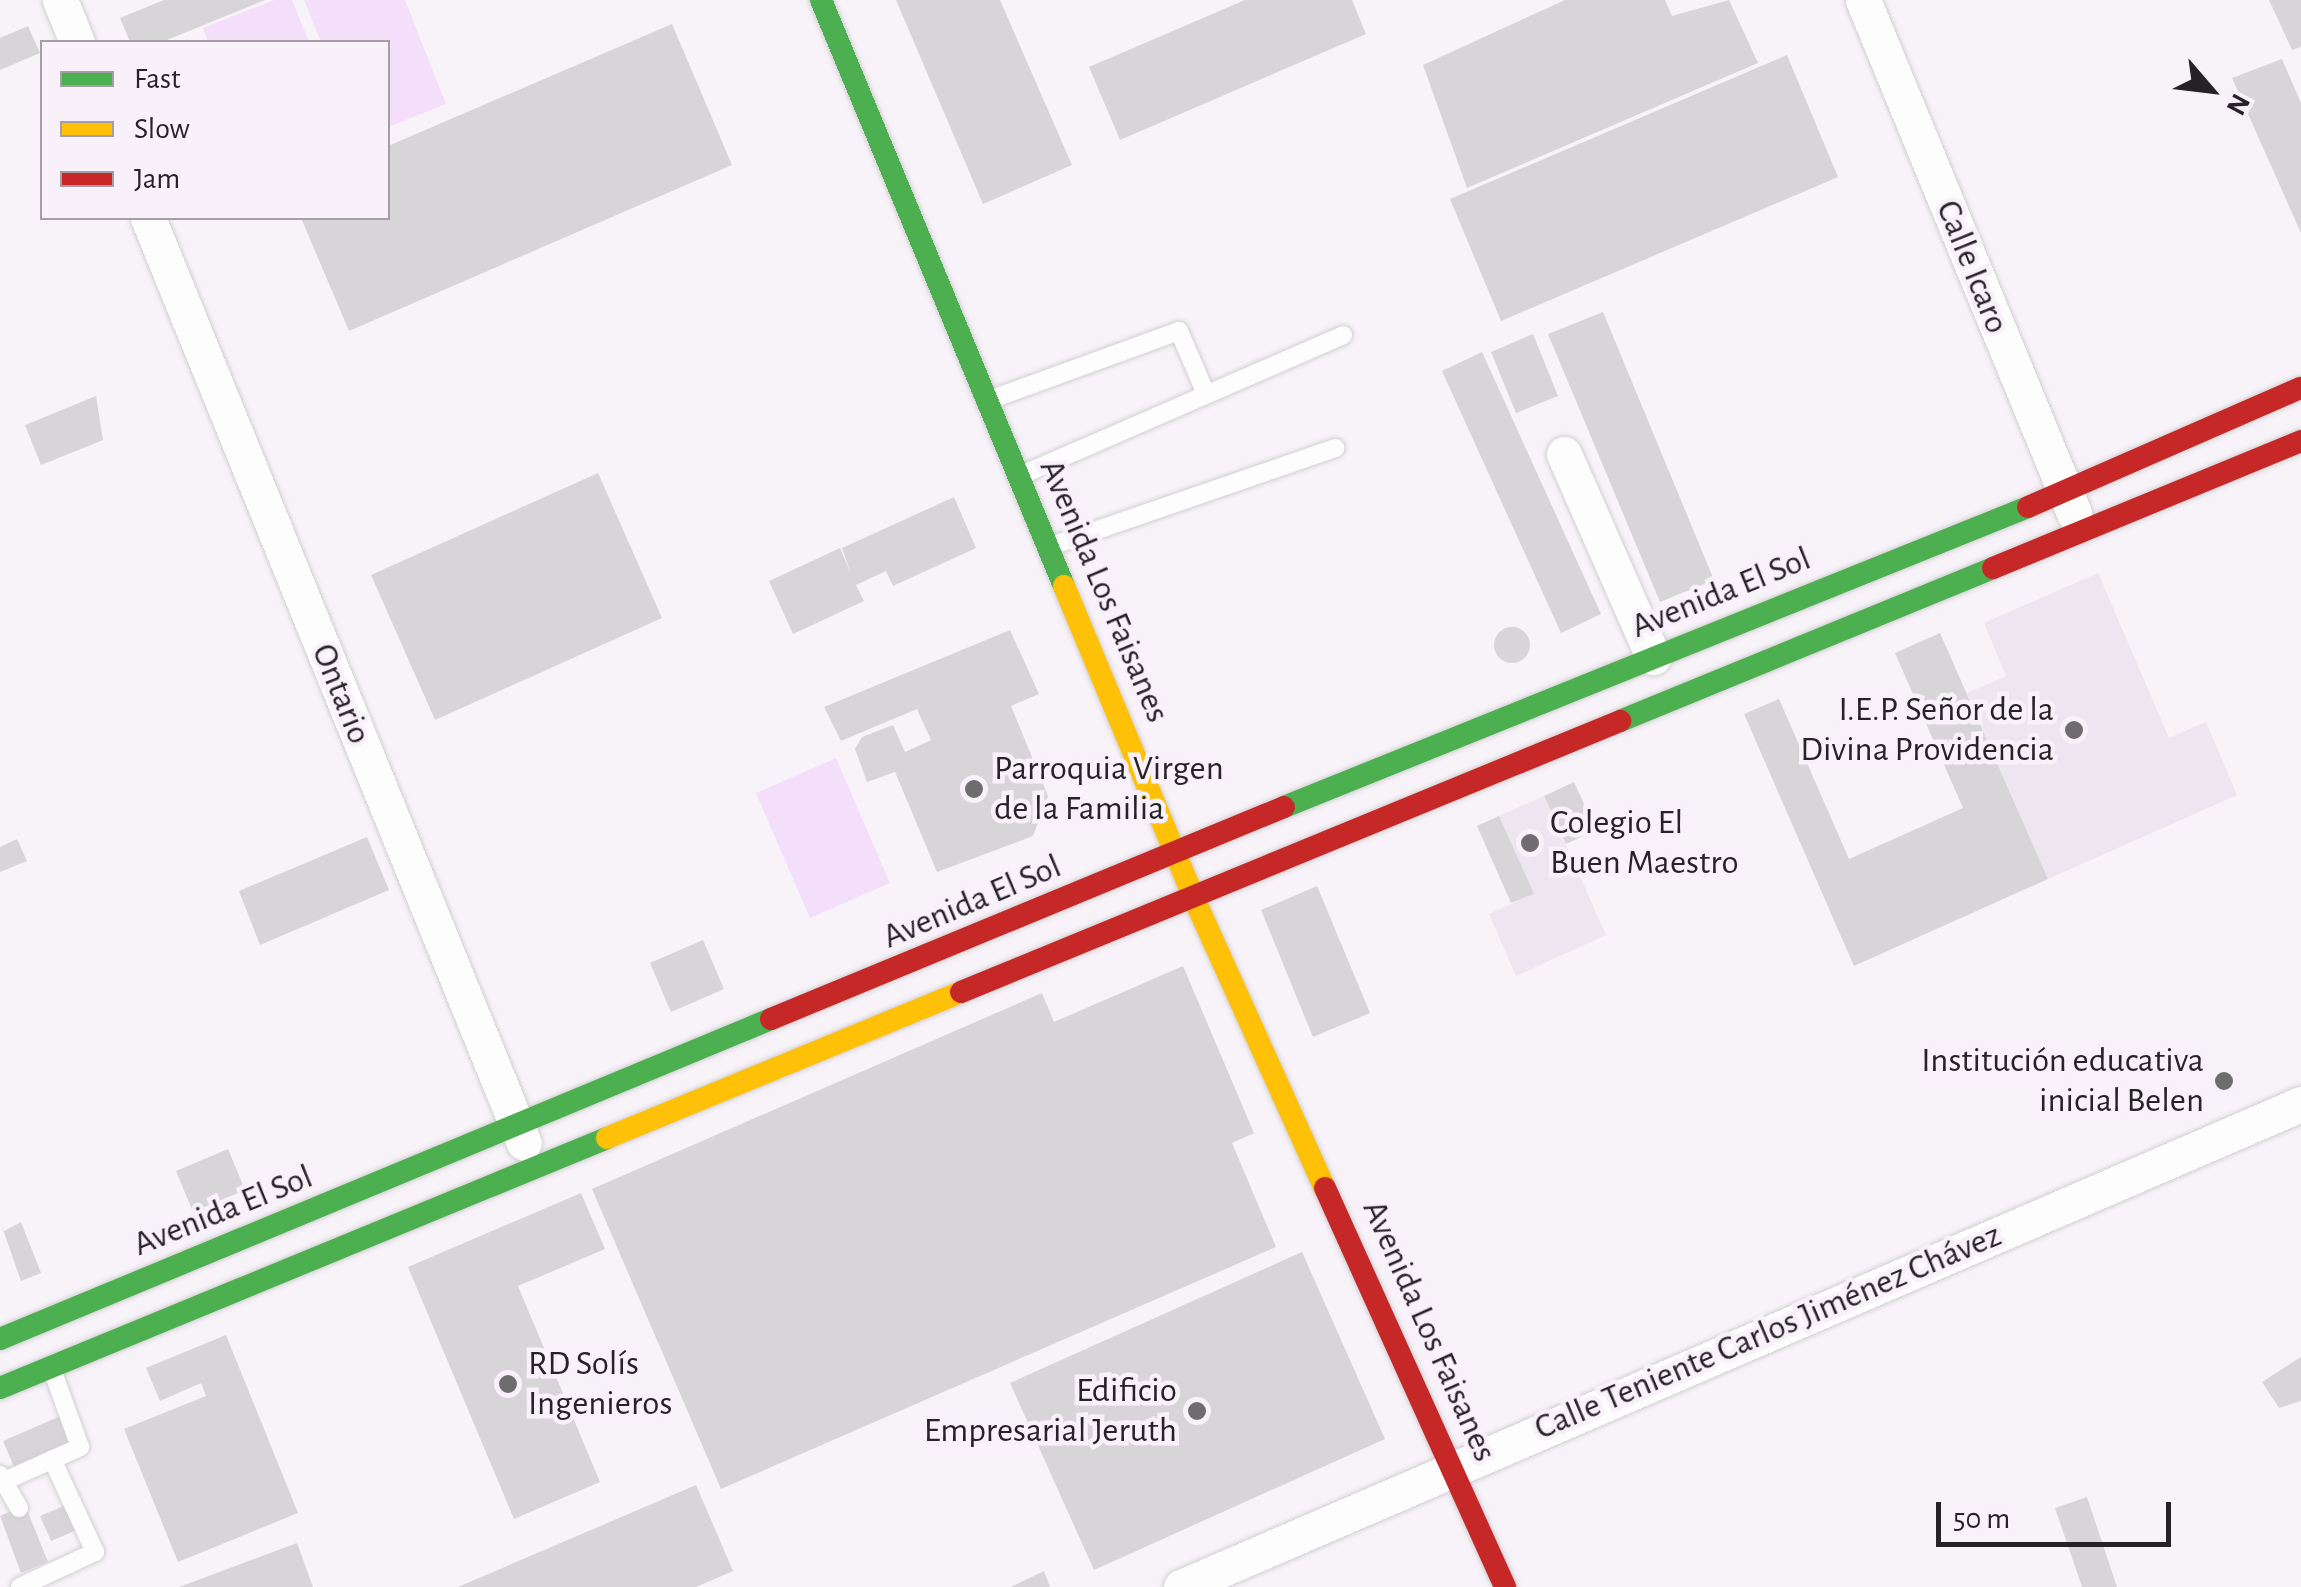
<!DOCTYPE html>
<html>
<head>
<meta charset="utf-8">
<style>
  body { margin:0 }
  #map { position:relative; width:2301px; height:1587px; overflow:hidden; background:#f7f3f8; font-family:"Alegreya Sans",sans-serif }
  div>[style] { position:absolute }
  .built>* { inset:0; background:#ede5ef }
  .green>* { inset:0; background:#f4dffa }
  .building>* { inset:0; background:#d8d5d9 }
  .round { border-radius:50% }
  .roads { filter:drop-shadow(0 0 2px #d2cfd3) drop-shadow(0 0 2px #d2cfd3) }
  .lane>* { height:18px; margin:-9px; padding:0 9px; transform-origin:9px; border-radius:9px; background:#fefdfe }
  .street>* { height:35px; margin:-17.5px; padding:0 17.5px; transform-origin:17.5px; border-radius:17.5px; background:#fefdfe }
  .fast>* { height:22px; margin:-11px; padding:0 11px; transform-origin:11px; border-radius:11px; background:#4caf50 }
  .slow>* { height:22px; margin:-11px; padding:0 11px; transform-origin:11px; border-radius:11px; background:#ffc107 }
  .jam>* { height:22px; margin:-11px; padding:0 11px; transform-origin:11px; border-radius:11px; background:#c62828 }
  .dots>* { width:28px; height:28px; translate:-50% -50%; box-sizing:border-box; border:5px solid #f8f1fa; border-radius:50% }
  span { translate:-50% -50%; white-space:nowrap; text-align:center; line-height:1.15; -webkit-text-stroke:9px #f8f1fa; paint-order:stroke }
  .street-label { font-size:35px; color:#262326 }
  .poi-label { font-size:35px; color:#262326 }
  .right { translate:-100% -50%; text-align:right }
  .left { translate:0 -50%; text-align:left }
  .legend { position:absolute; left:40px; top:40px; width:350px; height:180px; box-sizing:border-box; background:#f8f1fa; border:2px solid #a49fa5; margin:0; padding:12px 18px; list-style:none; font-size:30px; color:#262326 }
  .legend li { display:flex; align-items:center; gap:20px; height:50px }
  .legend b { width:50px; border:2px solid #a49fa5 }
  .north { position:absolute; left:2161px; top:40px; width:100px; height:100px; -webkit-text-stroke:8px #f8f1fa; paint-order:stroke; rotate:118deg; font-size:28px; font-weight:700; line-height:40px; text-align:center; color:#262326 }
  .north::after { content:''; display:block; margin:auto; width:35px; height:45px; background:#262326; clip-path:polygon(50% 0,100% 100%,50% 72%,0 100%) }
  .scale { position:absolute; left:1936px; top:1502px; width:235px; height:45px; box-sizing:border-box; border:5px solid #262326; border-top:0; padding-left:12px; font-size:30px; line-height:35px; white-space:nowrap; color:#262326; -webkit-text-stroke:8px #f8f1fa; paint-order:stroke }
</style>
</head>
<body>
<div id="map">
  <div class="built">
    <div style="clip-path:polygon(2098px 573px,2169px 738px,2206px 722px,2237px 795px,2048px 879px,1967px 693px,2006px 676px,1984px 623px)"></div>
    <div style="clip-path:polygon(1544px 796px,1606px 935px,1516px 976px,1489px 914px,1533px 894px,1499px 816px)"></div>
  </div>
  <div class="green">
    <div style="clip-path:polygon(274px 0,292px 0,309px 42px,208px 42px,203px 28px)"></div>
    <div style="clip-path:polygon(304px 0,405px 0,446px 104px,388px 127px,388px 42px,321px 42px)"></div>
    <div style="clip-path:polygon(836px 758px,890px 883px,810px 918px,756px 793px)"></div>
  </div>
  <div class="building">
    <div style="clip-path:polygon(164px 0,265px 0,162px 42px,130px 42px,120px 18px)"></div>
    <div style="clip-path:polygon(896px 0,1000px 0,1072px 165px,983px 204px)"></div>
    <div style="clip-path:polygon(1245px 0,1352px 0,1366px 34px,1120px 140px,1089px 67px)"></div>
    <div style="clip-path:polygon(1565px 0,1665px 0,1672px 16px,1729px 0,1758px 63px,1467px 188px,1423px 65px)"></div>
    <div style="clip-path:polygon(2269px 0,2301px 0,2301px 47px,2292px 50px)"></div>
    <div style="clip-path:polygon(672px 24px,732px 165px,349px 331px,301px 218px,388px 218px,388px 146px)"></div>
    <div style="clip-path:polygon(28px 26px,40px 53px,0 70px,0 38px)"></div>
    <div style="clip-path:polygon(1787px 55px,1838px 177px,1501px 321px,1450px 199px)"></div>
    <div style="clip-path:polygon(2282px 59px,2301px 103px,2301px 233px,2232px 78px)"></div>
    <div style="clip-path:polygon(1603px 312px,1714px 580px,1660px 602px,1548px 334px)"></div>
    <div style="clip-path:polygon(1533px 334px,1558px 396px,1516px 413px,1491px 352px)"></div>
    <div style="clip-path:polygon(1482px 352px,1601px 614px,1561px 633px,1442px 371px)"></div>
    <div style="clip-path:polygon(96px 396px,103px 440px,41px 465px,25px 425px)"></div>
    <div style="clip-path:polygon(598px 473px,662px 618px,435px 720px,371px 575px)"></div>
    <div style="clip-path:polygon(954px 497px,976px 548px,893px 586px,886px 571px,856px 585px,864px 601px,793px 634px,769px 581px,840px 548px,851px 574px,842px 548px)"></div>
    <div class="round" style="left:1494px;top:627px;width:36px;height:36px"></div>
    <div style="clip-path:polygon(1010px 630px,1039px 694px,1011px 706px,1048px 796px,1033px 836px,937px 872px,895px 772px,867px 782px,855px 749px,862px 737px,893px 725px,905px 752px,931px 740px,917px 709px,841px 741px,824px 707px)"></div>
    <div style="clip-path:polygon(1940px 633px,2048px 879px,1854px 966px,1744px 714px,1779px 699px,1849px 859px,1963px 808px,1895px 653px)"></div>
    <div style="clip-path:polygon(1574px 782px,1596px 830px,1566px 844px,1544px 796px)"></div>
    <div style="clip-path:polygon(1499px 816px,1534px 894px,1511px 903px,1477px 826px)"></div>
    <div style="clip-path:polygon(367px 837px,389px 890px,260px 945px,239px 891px)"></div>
    <div style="clip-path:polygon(17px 839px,27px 861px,0 872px,0 847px)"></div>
    <div style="clip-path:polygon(1317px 886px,1370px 1013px,1313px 1037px,1261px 910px)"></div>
    <div style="clip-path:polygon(703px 940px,724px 989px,671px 1012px,650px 963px)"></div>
    <div style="clip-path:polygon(1183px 966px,1254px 1133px,1232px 1143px,1276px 1247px,721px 1489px,592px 1189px,1042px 993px,1054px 1022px)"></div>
    <div style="clip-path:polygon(228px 1149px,245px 1190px,193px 1212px,176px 1171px)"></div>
    <div style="clip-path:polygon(581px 1193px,605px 1249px,518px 1286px,600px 1482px,514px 1519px,408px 1267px)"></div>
    <div style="clip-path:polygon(0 1221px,4px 1231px,21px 1222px,41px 1273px,21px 1281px)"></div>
    <div style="clip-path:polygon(1302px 1252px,1385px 1439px,1094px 1570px,1010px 1383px)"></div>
    <div style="clip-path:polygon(226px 1335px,298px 1513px,178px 1562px,124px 1429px,206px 1396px,201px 1383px,160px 1401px,146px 1368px)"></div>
    <div style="clip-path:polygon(2301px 1357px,2301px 1401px,2279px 1408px,2262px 1382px)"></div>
    <div style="clip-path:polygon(63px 1415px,74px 1441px,14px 1467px,3px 1441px)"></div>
    <div style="clip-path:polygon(696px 1485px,733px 1571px,696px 1587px,458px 1587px)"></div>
    <div style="clip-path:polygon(2087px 1497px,2117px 1587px,2082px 1587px,2055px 1508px)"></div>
    <div style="clip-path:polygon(69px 1504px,79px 1529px,51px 1541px,40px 1516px)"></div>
    <div style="clip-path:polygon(25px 1505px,48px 1562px,21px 1573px,0 1516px)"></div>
    <div style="clip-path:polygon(297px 1543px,313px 1587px,179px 1587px)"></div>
    <div style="clip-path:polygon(1044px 1571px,1050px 1587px,1011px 1587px)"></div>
  </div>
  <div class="roads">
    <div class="lane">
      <div style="left:992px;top:399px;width:199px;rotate:-20deg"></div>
      <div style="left:1179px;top:331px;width:69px;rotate:66.8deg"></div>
      <div style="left:1024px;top:474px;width:348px;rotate:-23.5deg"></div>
      <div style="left:1048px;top:547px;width:304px;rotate:-19deg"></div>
      <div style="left:0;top:1475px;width:38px;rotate:60deg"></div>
      <div style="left:0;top:1483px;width:88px;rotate:-24.2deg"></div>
      <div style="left:80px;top:1447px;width:80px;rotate:-109.8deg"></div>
      <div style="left:20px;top:1587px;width:83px;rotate:-25deg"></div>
      <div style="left:95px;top:1552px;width:102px;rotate:-114.8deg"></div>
    </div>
    <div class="street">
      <div style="left:60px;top:0;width:45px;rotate:68deg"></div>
      <div style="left:1863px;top:0;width:555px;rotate:67.64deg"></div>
      <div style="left:148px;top:218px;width:998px;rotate:67.88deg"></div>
      <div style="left:1564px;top:454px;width:222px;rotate:66.3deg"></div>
      <div style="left:1181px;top:1587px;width:1220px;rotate:-23.33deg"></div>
    </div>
    <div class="fast">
      <div style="left:821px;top:0;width:634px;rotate:67.48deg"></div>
      <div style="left:1620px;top:721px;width:403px;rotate:-22.3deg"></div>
      <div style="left:1284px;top:807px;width:802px;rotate:-21.96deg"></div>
      <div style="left:0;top:1339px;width:835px;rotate:-22.54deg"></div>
      <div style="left:0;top:1388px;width:656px;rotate:-22.38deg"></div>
    </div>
    <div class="slow">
      <div style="left:1064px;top:586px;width:334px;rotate:67.4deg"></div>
      <div style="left:1192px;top:894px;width:323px;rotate:65.7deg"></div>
      <div style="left:607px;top:1138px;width:383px;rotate:-22.4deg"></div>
    </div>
    <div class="jam">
      <div style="left:2028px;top:507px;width:298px;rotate:-23.6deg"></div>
      <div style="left:1993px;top:568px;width:333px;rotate:-22.4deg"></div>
      <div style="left:961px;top:992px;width:713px;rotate:-22.35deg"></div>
      <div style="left:771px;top:1019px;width:555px;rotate:-22.45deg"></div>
      <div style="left:1325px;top:1188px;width:438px;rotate:65.7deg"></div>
    </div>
  </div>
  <div class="dots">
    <div style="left:2074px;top:730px;background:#6f6c70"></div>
    <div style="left:974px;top:789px;background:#6f6c70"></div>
    <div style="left:1530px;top:843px;background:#6f6c70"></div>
    <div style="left:2224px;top:1081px;background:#6f6c70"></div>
    <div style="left:508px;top:1384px;background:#6f6c70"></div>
    <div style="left:1197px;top:1411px;background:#6f6c70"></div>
  </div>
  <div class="street-label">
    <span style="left:1972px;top:267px;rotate:68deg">Calle Icaro</span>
    <span style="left:1104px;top:591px;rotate:67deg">Avenida Los Faisanes</span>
    <span style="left:1721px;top:593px;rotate:-22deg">Avenida El Sol</span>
    <span style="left:341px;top:694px;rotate:68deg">Ontario</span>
    <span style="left:972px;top:902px;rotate:-23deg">Avenida El Sol</span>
    <span style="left:223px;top:1211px;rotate:-22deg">Avenida El Sol</span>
    <span style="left:1429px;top:1331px;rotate:66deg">Avenida Los Faisanes</span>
    <span style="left:1768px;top:1332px;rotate:-23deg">Calle Teniente Carlos Jiménez Chávez</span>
  </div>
  <div class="poi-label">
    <span class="right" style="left:2054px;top:730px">I.E.P. Señor de la<br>Divina Providencia</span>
    <span class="left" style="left:994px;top:789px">Parroquia Virgen<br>de la Familia</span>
    <span class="left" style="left:1550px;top:843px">Colegio El<br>Buen Maestro</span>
    <span class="right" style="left:2204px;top:1081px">Institución educativa<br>inicial Belen</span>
    <span class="left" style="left:528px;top:1384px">RD Solís<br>Ingenieros</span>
    <span class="right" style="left:1177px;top:1411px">Edificio<br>Empresarial Jeruth</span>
  </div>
  <ul class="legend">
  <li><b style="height:12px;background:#4caf50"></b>Fast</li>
  <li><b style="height:12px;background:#ffc107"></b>Slow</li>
  <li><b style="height:12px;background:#c62828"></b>Jam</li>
  </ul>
  <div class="north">N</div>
  <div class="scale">50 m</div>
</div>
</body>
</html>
